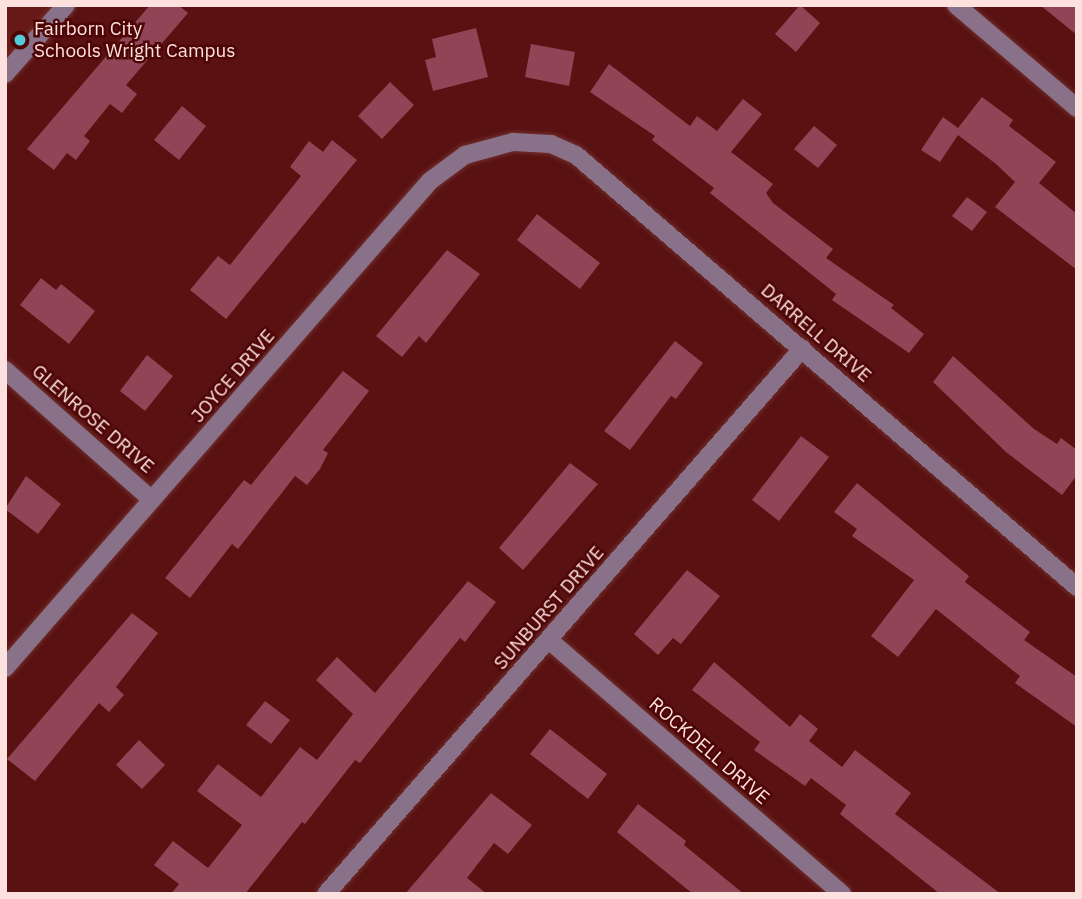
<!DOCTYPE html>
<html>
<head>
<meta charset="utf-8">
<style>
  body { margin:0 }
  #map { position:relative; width:1082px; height:899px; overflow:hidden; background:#591211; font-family:"IBM Plex Sans",sans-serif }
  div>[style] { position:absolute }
  .built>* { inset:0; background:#681a18 }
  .building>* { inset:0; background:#8f4556 }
  .roads { filter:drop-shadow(0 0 2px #702f2e) drop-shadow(0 0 2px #702f2e) }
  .minor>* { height:18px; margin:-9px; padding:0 9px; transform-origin:9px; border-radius:9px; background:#897189 }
  .dots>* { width:19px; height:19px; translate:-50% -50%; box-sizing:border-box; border:4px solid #4d0506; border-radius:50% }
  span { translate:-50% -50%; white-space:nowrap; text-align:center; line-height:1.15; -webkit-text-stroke:5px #4d0506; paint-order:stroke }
  .poi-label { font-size:19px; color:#fde1de }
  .left { translate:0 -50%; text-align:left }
  .street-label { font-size:19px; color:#fde1de }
  .frame { position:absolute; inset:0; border:7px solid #fde1de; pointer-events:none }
</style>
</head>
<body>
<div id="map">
  <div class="built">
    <div style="clip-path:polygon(5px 5px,66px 5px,5px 74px)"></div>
  </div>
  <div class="building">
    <div style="clip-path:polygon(150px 5px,178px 5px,188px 13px,126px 85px,137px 94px,122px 113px,110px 104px,84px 136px,90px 141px,76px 160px,67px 153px,54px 170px,27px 149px)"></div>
    <div style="clip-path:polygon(800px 5px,820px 23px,796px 52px,775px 34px)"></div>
    <div style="clip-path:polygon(1040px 5px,1077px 5px,1077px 35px)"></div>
    <div style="clip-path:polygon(476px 28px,488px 77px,433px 91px,425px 60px,436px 57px,432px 39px)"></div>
    <div style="clip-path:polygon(531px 44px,575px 52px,569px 86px,525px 77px)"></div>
    <div style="clip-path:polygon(609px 64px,690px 126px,697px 116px,717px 131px,743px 99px,762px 114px,731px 152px,773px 184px,766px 193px,773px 203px,833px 249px,826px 258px,894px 305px,891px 308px,924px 334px,909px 353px,832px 300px,836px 294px,710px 193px,714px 188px,652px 140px,655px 136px,590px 92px)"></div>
    <div style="clip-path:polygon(390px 82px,414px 105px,382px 139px,358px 116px)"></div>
    <div style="clip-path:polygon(982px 97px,1013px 120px,1009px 126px,1056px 162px,1039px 183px,1077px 214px,1077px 270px,995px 207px,1015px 182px,996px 164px,958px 135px,940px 162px,921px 150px,943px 117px,958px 128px)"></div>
    <div style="clip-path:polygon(182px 106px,206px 126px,179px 160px,154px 140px)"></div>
    <div style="clip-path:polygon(814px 126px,837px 145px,818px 168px,794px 149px)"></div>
    <div style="clip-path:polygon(332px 140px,357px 160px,226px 319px,190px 290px,218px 256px,230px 265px,301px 176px,290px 167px,309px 141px,323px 152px)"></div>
    <div style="clip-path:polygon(967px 197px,987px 212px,972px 231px,952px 216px)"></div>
    <div style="clip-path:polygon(537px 214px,600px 263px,580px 289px,517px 240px)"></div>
    <div style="clip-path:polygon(447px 250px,480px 274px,426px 343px,419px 336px,402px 357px,376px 336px)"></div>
    <div style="clip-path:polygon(41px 278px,56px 290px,61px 284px,95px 311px,69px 344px,20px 305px)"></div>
    <div style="clip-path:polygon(675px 341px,703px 363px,676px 399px,671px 396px,630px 450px,604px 431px)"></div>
    <div style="clip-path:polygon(147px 355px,173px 376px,145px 411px,120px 391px)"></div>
    <div style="clip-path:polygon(953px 356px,1034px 429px,1057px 444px,1061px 438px,1077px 450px,1077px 475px,1062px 495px,1006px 452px,933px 382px)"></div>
    <div style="clip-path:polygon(343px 371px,369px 391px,323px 450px,328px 453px,320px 469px,307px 485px,295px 476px,238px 549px,232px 544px,190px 598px,165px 578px,244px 480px,251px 485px)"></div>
    <div style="clip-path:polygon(801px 436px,829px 457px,779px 521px,752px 500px)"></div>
    <div style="clip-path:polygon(570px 463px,598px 484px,523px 570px,499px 548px)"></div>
    <div style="clip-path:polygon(26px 476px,61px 504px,38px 534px,5px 509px)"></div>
    <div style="clip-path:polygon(857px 483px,969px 576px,965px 582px,1030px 632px,1024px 640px,1077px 677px,1077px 727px,1015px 683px,1020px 676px,936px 609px,898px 657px,871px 636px,914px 580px,852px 536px,857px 529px,834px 512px)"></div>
    <div style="clip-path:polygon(687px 570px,720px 596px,681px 644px,673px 638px,658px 655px,634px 634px)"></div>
    <div style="clip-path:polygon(468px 581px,496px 602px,465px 642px,460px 638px,360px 763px,355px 760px,305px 824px,302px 822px,245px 894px,171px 894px,179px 884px,154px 865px,173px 841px,208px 868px,242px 825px,197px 791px,218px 764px,261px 797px,300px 747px,317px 760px,353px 714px,316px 680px,337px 657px,375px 693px)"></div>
    <div style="clip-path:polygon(132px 613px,158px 633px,116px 687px,124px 695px,109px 712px,99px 703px,35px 781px,7px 759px)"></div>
    <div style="clip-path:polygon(714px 662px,790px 727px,800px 714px,818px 729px,809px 741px,842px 767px,855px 750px,911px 793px,895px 814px,1001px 894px,940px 894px,840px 814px,846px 805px,811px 778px,805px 786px,754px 750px,760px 742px,692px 690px)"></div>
    <div style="clip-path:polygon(265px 701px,290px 720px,271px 744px,246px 725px)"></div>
    <div style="clip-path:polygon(550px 729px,607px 774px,588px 799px,530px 754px)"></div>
    <div style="clip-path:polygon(139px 740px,165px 765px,142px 789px,116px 765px)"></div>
    <div style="clip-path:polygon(491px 793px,532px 825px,508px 854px,494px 843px,467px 878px,487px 894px,405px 894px)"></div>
    <div style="clip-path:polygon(638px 804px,686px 841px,684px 845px,744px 894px,693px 894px,617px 832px)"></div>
  </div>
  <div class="roads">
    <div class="minor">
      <div style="left:956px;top:5px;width:159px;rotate:40.4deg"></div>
      <div style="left:5px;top:74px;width:92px;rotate:-48.5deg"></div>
      <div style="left:5px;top:370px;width:196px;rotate:41.5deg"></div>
      <div style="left:549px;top:640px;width:388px;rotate:40.9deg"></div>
      <div style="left:5px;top:668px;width:646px;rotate:-48.89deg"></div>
      <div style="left:430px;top:181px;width:44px;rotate:-36.6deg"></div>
      <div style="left:465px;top:155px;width:50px;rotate:-15.2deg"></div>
      <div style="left:513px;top:142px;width:38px;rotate:3deg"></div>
      <div style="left:551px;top:144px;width:27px;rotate:24deg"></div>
      <div style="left:576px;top:155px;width:662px;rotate:40.77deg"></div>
      <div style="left:326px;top:894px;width:724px;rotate:-48.87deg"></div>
    </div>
  </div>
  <div class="dots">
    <div style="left:20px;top:40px;background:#53cbda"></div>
  </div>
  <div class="poi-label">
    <span class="left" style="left:34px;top:40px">Fairborn City<br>Schools Wright Campus</span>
  </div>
  <div class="street-label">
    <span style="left:816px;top:333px;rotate:41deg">DARRELL DRIVE</span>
    <span style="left:233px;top:376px;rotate:-49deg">JOYCE DRIVE</span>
    <span style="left:93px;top:419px;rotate:41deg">GLENROSE DRIVE</span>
    <span style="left:549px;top:608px;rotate:-49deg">SUNBURST DRIVE</span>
    <span style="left:709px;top:751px;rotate:41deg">ROCKDELL DRIVE</span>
  </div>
  <div class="frame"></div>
</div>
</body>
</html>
